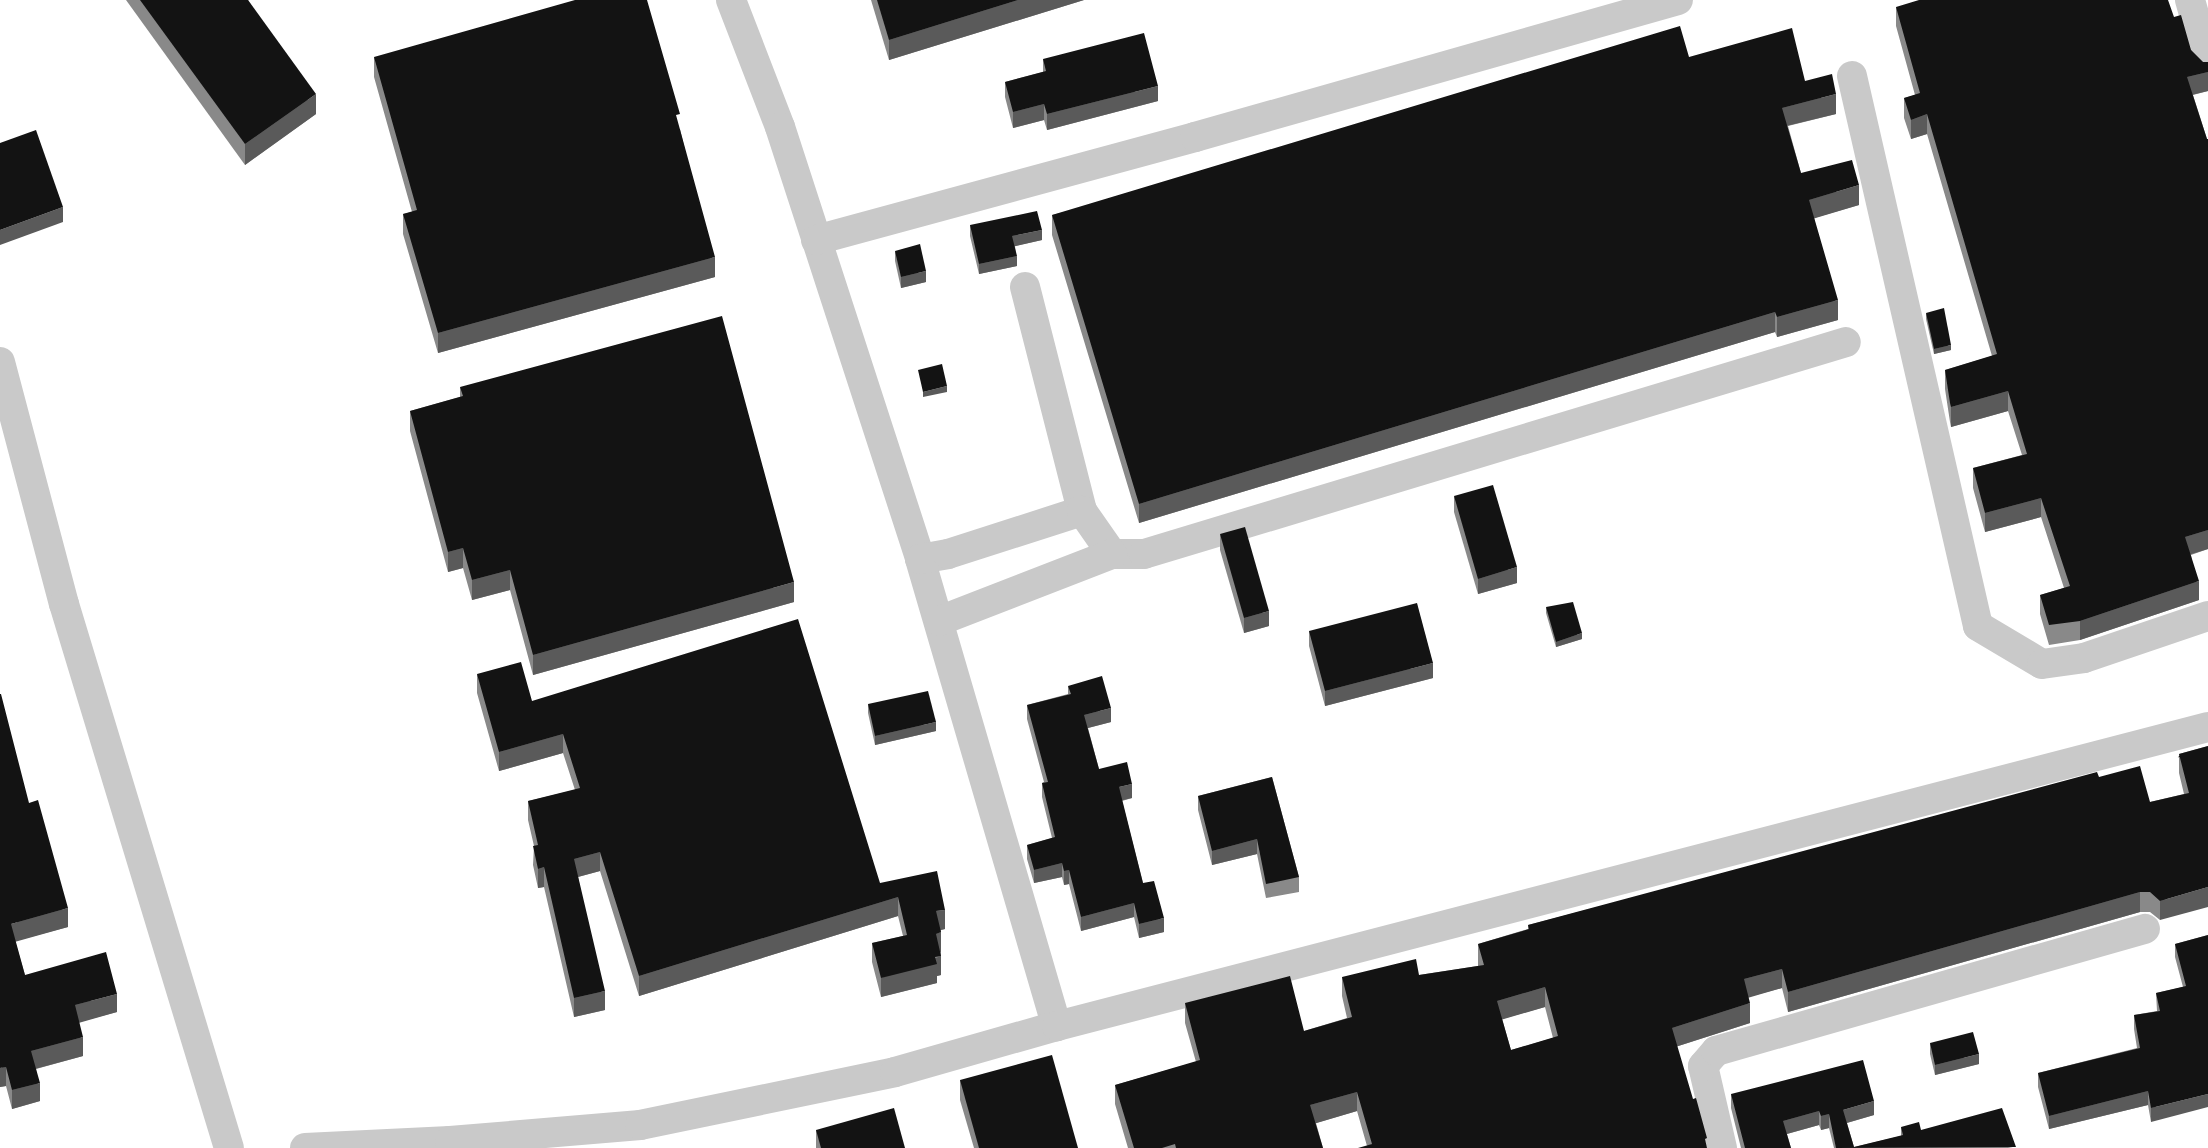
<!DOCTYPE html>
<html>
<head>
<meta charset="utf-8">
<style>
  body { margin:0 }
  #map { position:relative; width:2208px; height:1148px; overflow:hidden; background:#fff; font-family:Karla,sans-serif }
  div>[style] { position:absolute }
  .minor>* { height:30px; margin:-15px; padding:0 15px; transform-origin:15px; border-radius:15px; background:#c9c9c9 }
  .wall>* { inset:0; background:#898989 }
  .shaded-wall>* { inset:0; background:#5a5a5a }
  .building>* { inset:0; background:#131313 }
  span { translate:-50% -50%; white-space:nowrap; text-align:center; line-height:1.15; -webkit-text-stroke:8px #fff; paint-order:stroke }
</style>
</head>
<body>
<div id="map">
  <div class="minor">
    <div style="left:731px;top:0;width:136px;rotate:68.9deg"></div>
    <div style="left:780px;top:127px;width:454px;rotate:72deg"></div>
    <div style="left:920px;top:559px;width:487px;rotate:73.7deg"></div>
    <div style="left:2190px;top:0;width:66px;rotate:74.3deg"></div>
    <div style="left:1852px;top:76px;width:564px;rotate:77.1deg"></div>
    <div style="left:1978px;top:626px;width:74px;rotate:30.7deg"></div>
    <div style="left:2042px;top:664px;width:42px;rotate:-8.1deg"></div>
    <div style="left:2084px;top:658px;width:131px;rotate:-18.7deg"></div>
    <div style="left:816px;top:240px;width:393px;rotate:-15.2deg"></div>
    <div style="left:1195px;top:137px;width:502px;rotate:-15.84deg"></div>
    <div style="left:1025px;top:287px;width:231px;rotate:75.7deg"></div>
    <div style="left:0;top:362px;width:250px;rotate:75.2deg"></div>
    <div style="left:64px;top:604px;width:568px;rotate:73.13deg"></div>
    <div style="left:920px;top:559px;width:28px;rotate:-10deg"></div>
    <div style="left:948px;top:554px;width:141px;rotate:-17.8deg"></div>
    <div style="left:1082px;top:511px;width:52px;rotate:55.1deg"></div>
    <div style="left:1112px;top:554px;width:32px"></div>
    <div style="left:1144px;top:554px;width:733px;rotate:-16.8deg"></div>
    <div style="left:939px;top:621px;width:186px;rotate:-21.2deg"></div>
    <div style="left:305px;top:1148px;width:145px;rotate:-2.8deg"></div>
    <div style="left:450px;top:1141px;width:191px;rotate:-4.8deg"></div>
    <div style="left:640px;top:1125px;width:260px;rotate:-11.7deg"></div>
    <div style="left:895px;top:1072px;width:168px;rotate:-15.9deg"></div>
    <div style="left:1057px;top:1026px;width:1189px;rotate:-14.56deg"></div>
    <div style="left:1722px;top:1148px;width:84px;rotate:-103deg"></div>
    <div style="left:1703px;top:1066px;width:20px;rotate:-49deg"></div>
    <div style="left:1716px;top:1051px;width:446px;rotate:-15.9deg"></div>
  </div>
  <div class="wall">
    <div style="clip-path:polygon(126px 0,248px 0,316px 114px,245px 165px)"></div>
    <div style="clip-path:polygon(871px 0,1084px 0,889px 60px)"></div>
    <div style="clip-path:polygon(1896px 7px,2174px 17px,2191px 50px,2203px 62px,2208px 62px,2208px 91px,2193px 95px,2207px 139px,2208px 139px,2208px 549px,2191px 555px,2199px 600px,2080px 640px,2049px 645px,2040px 614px,2040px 595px,2064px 588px,2041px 517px,1985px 532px,1973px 488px,1973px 468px,2022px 455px,2008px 411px,1951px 427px,1950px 422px,1945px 389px,1945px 370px,1992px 356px,1927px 134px,1911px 139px,1904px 118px,1904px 98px,1915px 95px,1896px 26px)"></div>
    <div style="clip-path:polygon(374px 57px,680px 129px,715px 277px,438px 353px,403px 234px,403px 214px,412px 212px,374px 77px)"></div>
    <div style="clip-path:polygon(1689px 57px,1805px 81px,1836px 114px,1788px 126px,1801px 173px,1859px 205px,1814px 218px,1838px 320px,1777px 337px,1775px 332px,1139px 523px,1052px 235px,1052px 215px)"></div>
    <div style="clip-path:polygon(1043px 59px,1158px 101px,1047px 130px,1044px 120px,1013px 128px,1005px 97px,1005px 82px,1043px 72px)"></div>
    <div style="clip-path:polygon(970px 225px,1042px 240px,1015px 246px,1017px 266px,979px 274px,970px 236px)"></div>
    <div style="clip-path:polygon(895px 251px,926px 282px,901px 288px,895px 261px)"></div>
    <div style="clip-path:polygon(1926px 313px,1951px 350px,1934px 354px,1926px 319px)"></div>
    <div style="clip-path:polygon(460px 387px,794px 602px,533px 675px,510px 590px,472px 600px,463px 568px,448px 572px,410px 431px,410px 411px,460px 397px)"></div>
    <div style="clip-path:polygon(1454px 496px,1517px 583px,1478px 594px,1454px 512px)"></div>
    <div style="clip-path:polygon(1220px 534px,1269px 626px,1244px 633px,1220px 550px)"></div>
    <div style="clip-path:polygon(1546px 607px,1582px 639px,1556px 647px,1546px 613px)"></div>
    <div style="clip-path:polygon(1309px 631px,1433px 678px,1325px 706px,1309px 646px)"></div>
    <div style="clip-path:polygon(477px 674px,532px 701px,880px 883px,945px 929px,941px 930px,941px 975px,937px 976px,937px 983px,881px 997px,872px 962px,872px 943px,903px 936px,898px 916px,639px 996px,600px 871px,578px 877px,605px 1010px,574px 1017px,544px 887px,538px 888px,533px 865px,534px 846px,528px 820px,528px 801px,575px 790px,563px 753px,499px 771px,477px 693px)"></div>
    <div style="clip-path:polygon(1068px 686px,1111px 722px,1088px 728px,1099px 769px,1132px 798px,1122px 801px,1143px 883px,1164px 932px,1139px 938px,1134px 917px,1081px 931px,1069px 884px,1064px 885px,1062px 877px,1034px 883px,1027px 859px,1027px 845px,1052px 838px,1042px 797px,1042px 783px,1044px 782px,1027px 719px,1027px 705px,1068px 694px)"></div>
    <div style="clip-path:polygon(868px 704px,936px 731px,875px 745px,868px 713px)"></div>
    <div style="clip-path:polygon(evenodd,2208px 746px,2160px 920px,2150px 912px,2140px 912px,1788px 1012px,1782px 988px,1748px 997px,1750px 1023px,1367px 1146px,1357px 1111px,1316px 1123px,1323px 1148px,1128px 1148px,1115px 1104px,1115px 1085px,1196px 1062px,1185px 1023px,1185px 1003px,1304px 1031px,1347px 1018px,1342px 996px,1342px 977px,1419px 975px,1478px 966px,1478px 944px,1528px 929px,1528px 925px,2099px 777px,2150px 802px,2184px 794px,2179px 773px,2179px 754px,2208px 746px,1545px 1007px,1553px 1038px,1511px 1050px,1502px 1019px,1545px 1007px)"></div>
    <div style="clip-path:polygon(1272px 777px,1299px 877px,1299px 892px,1266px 898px,1257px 854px,1212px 865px,1198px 810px,1198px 796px)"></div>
    <div style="clip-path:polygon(29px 803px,68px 927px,15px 941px,25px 975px,117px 1012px,79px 1022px,83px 1056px,36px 1069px,40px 1101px,12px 1109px,6px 1086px,0 1087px)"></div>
    <div style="clip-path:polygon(2208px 935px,2151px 1122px,2148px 1105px,2049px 1129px,2038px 1087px,2038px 1073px,2137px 1048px,2134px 1029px,2134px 1015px,2157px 1011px,2156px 993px,2183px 987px,2175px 957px,2175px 944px)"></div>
    <div style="clip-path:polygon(1930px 1043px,1979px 1064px,1935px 1075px,1930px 1054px)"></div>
    <div style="clip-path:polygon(960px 1080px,1078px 1148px,974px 1148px,960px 1100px)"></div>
    <div style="clip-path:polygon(1731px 1094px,1874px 1115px,1847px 1123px,1854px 1147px,1901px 1136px,1901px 1127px,1921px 1130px,2013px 1148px,1834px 1148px,1829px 1128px,1821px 1130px,1819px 1125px,1787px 1134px,1791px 1148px,1741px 1148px,1731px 1108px)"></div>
    <div style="clip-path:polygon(816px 1130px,905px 1148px,816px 1148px)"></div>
  </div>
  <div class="shaded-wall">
    <div style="clip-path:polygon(1018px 0,1084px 0,889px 60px,889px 40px)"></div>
    <div style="clip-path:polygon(2208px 72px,2208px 91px,2187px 96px,2187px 77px)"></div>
    <div style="clip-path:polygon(1158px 86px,1158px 101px,1047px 130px,1047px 114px)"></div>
    <div style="clip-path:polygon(316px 94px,316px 114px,245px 165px,245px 144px)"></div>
    <div style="clip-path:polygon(1836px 94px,1836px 114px,1782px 127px,1782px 108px)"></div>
    <div style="clip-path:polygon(1044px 104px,1044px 120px,1013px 128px,1013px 112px)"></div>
    <div style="clip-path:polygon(1927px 114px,1927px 134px,1911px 139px,1911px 120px)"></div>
    <div style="clip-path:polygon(1859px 185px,1859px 205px,1809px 220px,1809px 200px)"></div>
    <div style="clip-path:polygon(63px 207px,63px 222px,0 245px,0 230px)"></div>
    <div style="clip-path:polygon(1042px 230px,1042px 240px,1012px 247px,1012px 236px)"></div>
    <div style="clip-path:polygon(1017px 256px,1017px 266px,979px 274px,979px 264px)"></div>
    <div style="clip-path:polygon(715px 257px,715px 277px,438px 353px,438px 333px)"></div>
    <div style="clip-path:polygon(926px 271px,926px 282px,901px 288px,901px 277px)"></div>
    <div style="clip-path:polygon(1838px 300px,1838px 320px,1777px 337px,1777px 317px)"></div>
    <div style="clip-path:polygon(1775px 312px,1775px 332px,1139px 523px,1139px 504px)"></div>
    <div style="clip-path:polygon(1951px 345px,1951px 350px,1934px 354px,1934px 349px)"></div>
    <div style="clip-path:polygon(947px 386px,947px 392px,923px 397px,923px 392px)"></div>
    <div style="clip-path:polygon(2008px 391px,2008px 411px,1951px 427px,1951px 407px)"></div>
    <div style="clip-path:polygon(2041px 498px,2041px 517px,1985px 532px,1985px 513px)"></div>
    <div style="clip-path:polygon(2208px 530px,2208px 549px,2185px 556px,2185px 537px)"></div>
    <div style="clip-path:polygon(463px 548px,463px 568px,448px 572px,448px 552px)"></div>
    <div style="clip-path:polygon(1517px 567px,1517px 583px,1478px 594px,1478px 579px)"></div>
    <div style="clip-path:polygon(510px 570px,510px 590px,472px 600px,472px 580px)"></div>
    <div style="clip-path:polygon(2199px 581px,2199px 600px,2080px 640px,2080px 621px)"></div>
    <div style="clip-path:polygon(794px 582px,794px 602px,533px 675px,533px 655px)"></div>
    <div style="clip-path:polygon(1269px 611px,1269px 626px,1244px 633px,1244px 618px)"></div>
    <div style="clip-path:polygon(1582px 633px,1582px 639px,1556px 647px,1556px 642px)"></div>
    <div style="clip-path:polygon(1433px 663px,1433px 678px,1325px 706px,1325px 691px)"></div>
    <div style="clip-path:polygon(1111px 708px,1111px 722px,1084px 729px,1084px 715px)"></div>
    <div style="clip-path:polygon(936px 722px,936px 731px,875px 745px,875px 736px)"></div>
    <div style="clip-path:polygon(563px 734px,563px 753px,499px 771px,499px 752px)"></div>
    <div style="clip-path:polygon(1132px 784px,1132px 798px,1119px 801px,1119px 787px)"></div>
    <div style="clip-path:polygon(1257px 839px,1257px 854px,1212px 865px,1212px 851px)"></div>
    <div style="clip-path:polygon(600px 852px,600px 871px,574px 878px,574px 859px)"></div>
    <div style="clip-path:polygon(1062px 863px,1062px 877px,1034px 883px,1034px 870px)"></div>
    <div style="clip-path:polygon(544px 867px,544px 887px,538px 888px,538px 869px)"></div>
    <div style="clip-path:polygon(1069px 870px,1069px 884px,1064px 885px,1064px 871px)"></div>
    <div style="clip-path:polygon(2208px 887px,2208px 907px,2160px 920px,2160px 901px)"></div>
    <div style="clip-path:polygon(2140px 892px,2140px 912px,1788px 1012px,1788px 992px)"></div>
    <div style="clip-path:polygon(898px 897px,898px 916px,639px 996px,639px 976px)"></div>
    <div style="clip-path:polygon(1134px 903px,1134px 917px,1081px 931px,1081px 917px)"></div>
    <div style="clip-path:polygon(68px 908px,68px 927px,11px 943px,11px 924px)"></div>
    <div style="clip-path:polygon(945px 910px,945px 929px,936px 931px,936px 911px)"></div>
    <div style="clip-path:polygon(1164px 918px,1164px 932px,1139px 938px,1139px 924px)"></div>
    <div style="clip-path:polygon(941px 932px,941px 952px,936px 953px,936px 934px)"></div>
    <div style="clip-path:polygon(941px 956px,941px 975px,937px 976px,937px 983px,881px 997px,881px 978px)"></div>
    <div style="clip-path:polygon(1782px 969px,1782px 988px,1744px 999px,1744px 979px)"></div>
    <div style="clip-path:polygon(1545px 987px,1545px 1007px,1497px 1021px,1497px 1001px)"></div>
    <div style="clip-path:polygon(605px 991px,605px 1010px,574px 1017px,574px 998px)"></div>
    <div style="clip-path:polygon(117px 994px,117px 1012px,75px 1024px,75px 1005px)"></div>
    <div style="clip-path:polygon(1750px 1003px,1750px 1023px,1672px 1048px,1672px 1028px)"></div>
    <div style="clip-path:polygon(83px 1037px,83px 1056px,31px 1070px,31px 1051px)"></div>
    <div style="clip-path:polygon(1979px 1054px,1979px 1064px,1935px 1075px,1935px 1065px)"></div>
    <div style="clip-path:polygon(6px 1067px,6px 1086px,0 1087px,0 1068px)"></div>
    <div style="clip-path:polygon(40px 1083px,40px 1101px,12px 1109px,12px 1090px)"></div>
    <div style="clip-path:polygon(2148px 1091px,2148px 1105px,2049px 1129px,2049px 1116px)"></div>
    <div style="clip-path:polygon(1357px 1092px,1357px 1111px,1310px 1125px,1310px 1105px)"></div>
    <div style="clip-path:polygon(2208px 1094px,2208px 1107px,2151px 1122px,2151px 1108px)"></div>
    <div style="clip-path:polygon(1874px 1101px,1874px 1115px,1843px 1124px,1843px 1110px)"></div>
    <div style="clip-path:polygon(1819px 1111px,1819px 1125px,1783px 1135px,1783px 1121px)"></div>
    <div style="clip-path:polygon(1829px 1114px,1829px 1128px,1821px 1130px,1821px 1116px)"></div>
  </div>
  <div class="building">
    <div style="clip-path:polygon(140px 0,248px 0,316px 94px,245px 144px)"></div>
    <div style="clip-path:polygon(575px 0,647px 0,680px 114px,676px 115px,715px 257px,438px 333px,403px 214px,417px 210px,374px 57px)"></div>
    <div style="clip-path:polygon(877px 0,1018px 0,889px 40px)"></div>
    <div style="clip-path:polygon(1919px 0,2168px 0,2174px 17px,2181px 15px,2191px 50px,2203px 62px,2208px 62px,2208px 72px,2187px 77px,2207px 139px,2208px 139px,2208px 530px,2185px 537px,2199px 581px,2080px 621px,2049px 625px,2040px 595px,2070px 586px,2041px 498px,1985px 513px,1973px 468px,2027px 454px,2008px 391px,1951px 407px,1950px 403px,1945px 370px,1997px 354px,1927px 114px,1911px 120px,1904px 98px,1920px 93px,1896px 7px)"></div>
    <div style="clip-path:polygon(1680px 26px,1689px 57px,1792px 28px,1805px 81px,1832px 74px,1836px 94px,1782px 108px,1801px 173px,1852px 160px,1859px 185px,1809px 200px,1838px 300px,1777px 317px,1775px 312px,1139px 504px,1052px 215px)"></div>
    <div style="clip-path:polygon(1144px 33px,1158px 86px,1047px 114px,1044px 104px,1013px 112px,1005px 82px,1046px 71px,1043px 59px)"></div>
    <div style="clip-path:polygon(36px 130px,63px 207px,0 230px,0 143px)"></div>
    <div style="clip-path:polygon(1037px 211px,1042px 230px,1012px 236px,1017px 256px,979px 264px,970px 225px)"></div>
    <div style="clip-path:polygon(920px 244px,926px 271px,901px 277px,895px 251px)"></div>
    <div style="clip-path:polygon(1944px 308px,1951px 345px,1934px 349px,1926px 313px)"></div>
    <div style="clip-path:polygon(722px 316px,794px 582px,533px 655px,510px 570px,472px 580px,463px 548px,448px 552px,410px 411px,463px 396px,460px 387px)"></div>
    <div style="clip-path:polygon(942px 364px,947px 386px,923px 392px,918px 370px)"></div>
    <div style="clip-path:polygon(1493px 485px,1517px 567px,1478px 579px,1454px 496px)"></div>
    <div style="clip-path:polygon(1245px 527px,1269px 611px,1244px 618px,1220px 534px)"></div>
    <div style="clip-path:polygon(1573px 602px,1582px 633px,1556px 642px,1546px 607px)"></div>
    <div style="clip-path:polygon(1417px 603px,1433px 663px,1325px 691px,1309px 631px)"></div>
    <div style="clip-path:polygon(798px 619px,880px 883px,937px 871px,945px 910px,936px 911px,941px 932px,936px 934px,941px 956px,935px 957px,937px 964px,881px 978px,872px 943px,907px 935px,898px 897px,639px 976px,600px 852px,574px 859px,605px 991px,574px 998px,544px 867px,538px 869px,533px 846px,538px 845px,528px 801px,580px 788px,563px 734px,499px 752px,477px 674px,521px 662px,532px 701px)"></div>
    <div style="clip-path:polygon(1102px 676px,1111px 708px,1084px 715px,1099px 769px,1127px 762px,1132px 784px,1119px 787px,1143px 883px,1154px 881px,1164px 918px,1139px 924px,1134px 903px,1081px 917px,1069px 870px,1064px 871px,1062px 863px,1034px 870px,1027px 845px,1055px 837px,1042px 783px,1048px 782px,1027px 705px,1071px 694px,1068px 686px)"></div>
    <div style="clip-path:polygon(928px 691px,936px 722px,875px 736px,868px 704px)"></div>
    <div style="clip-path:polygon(0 694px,1px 694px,29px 803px,38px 800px,68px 908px,11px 924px,25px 975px,106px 952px,117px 994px,75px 1005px,83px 1037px,31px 1051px,40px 1083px,12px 1090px,6px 1067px,0 1068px)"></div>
    <div style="clip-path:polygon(evenodd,2208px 746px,2208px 887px,2160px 901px,2150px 892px,2140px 892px,1788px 992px,1782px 969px,1744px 979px,1750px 1003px,1672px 1028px,1693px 1099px,1696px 1098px,1707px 1138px,1705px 1139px,1707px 1148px,1358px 1148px,1372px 1144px,1357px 1092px,1310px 1105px,1323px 1148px,1176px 1148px,1175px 1144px,1162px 1148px,1134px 1148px,1115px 1085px,1200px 1060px,1185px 1003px,1290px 976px,1304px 1031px,1352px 1017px,1342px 977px,1416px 959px,1419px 975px,1484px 965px,1478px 944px,1529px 929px,1528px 925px,2097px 772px,2099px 777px,2140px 766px,2150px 802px,2189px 793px,2179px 754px,2208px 746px,1545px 987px,1558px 1036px,1511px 1050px,1497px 1001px,1545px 987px)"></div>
    <div style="clip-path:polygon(1272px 777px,1299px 877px,1266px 884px,1257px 839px,1212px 851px,1198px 796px)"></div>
    <div style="clip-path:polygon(2208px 935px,2208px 1094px,2151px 1108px,2148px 1091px,2049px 1116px,2038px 1073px,2140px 1048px,2134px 1015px,2160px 1011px,2156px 993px,2186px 986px,2175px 944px)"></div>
    <div style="clip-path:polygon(1973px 1032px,1979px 1054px,1935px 1065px,1930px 1043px)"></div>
    <div style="clip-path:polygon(1052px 1055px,1078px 1148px,979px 1148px,960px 1080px)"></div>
    <div style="clip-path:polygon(1863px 1060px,1874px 1101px,1843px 1110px,1854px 1147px,1903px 1135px,1901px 1127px,1919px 1122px,1921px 1130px,2002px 1108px,2016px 1147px,1836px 1148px,1829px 1114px,1821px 1116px,1819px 1111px,1783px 1121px,1791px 1148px,1745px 1148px,1731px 1094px)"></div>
    <div style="clip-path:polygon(894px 1108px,905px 1148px,821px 1148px,816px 1130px)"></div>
  </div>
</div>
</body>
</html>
